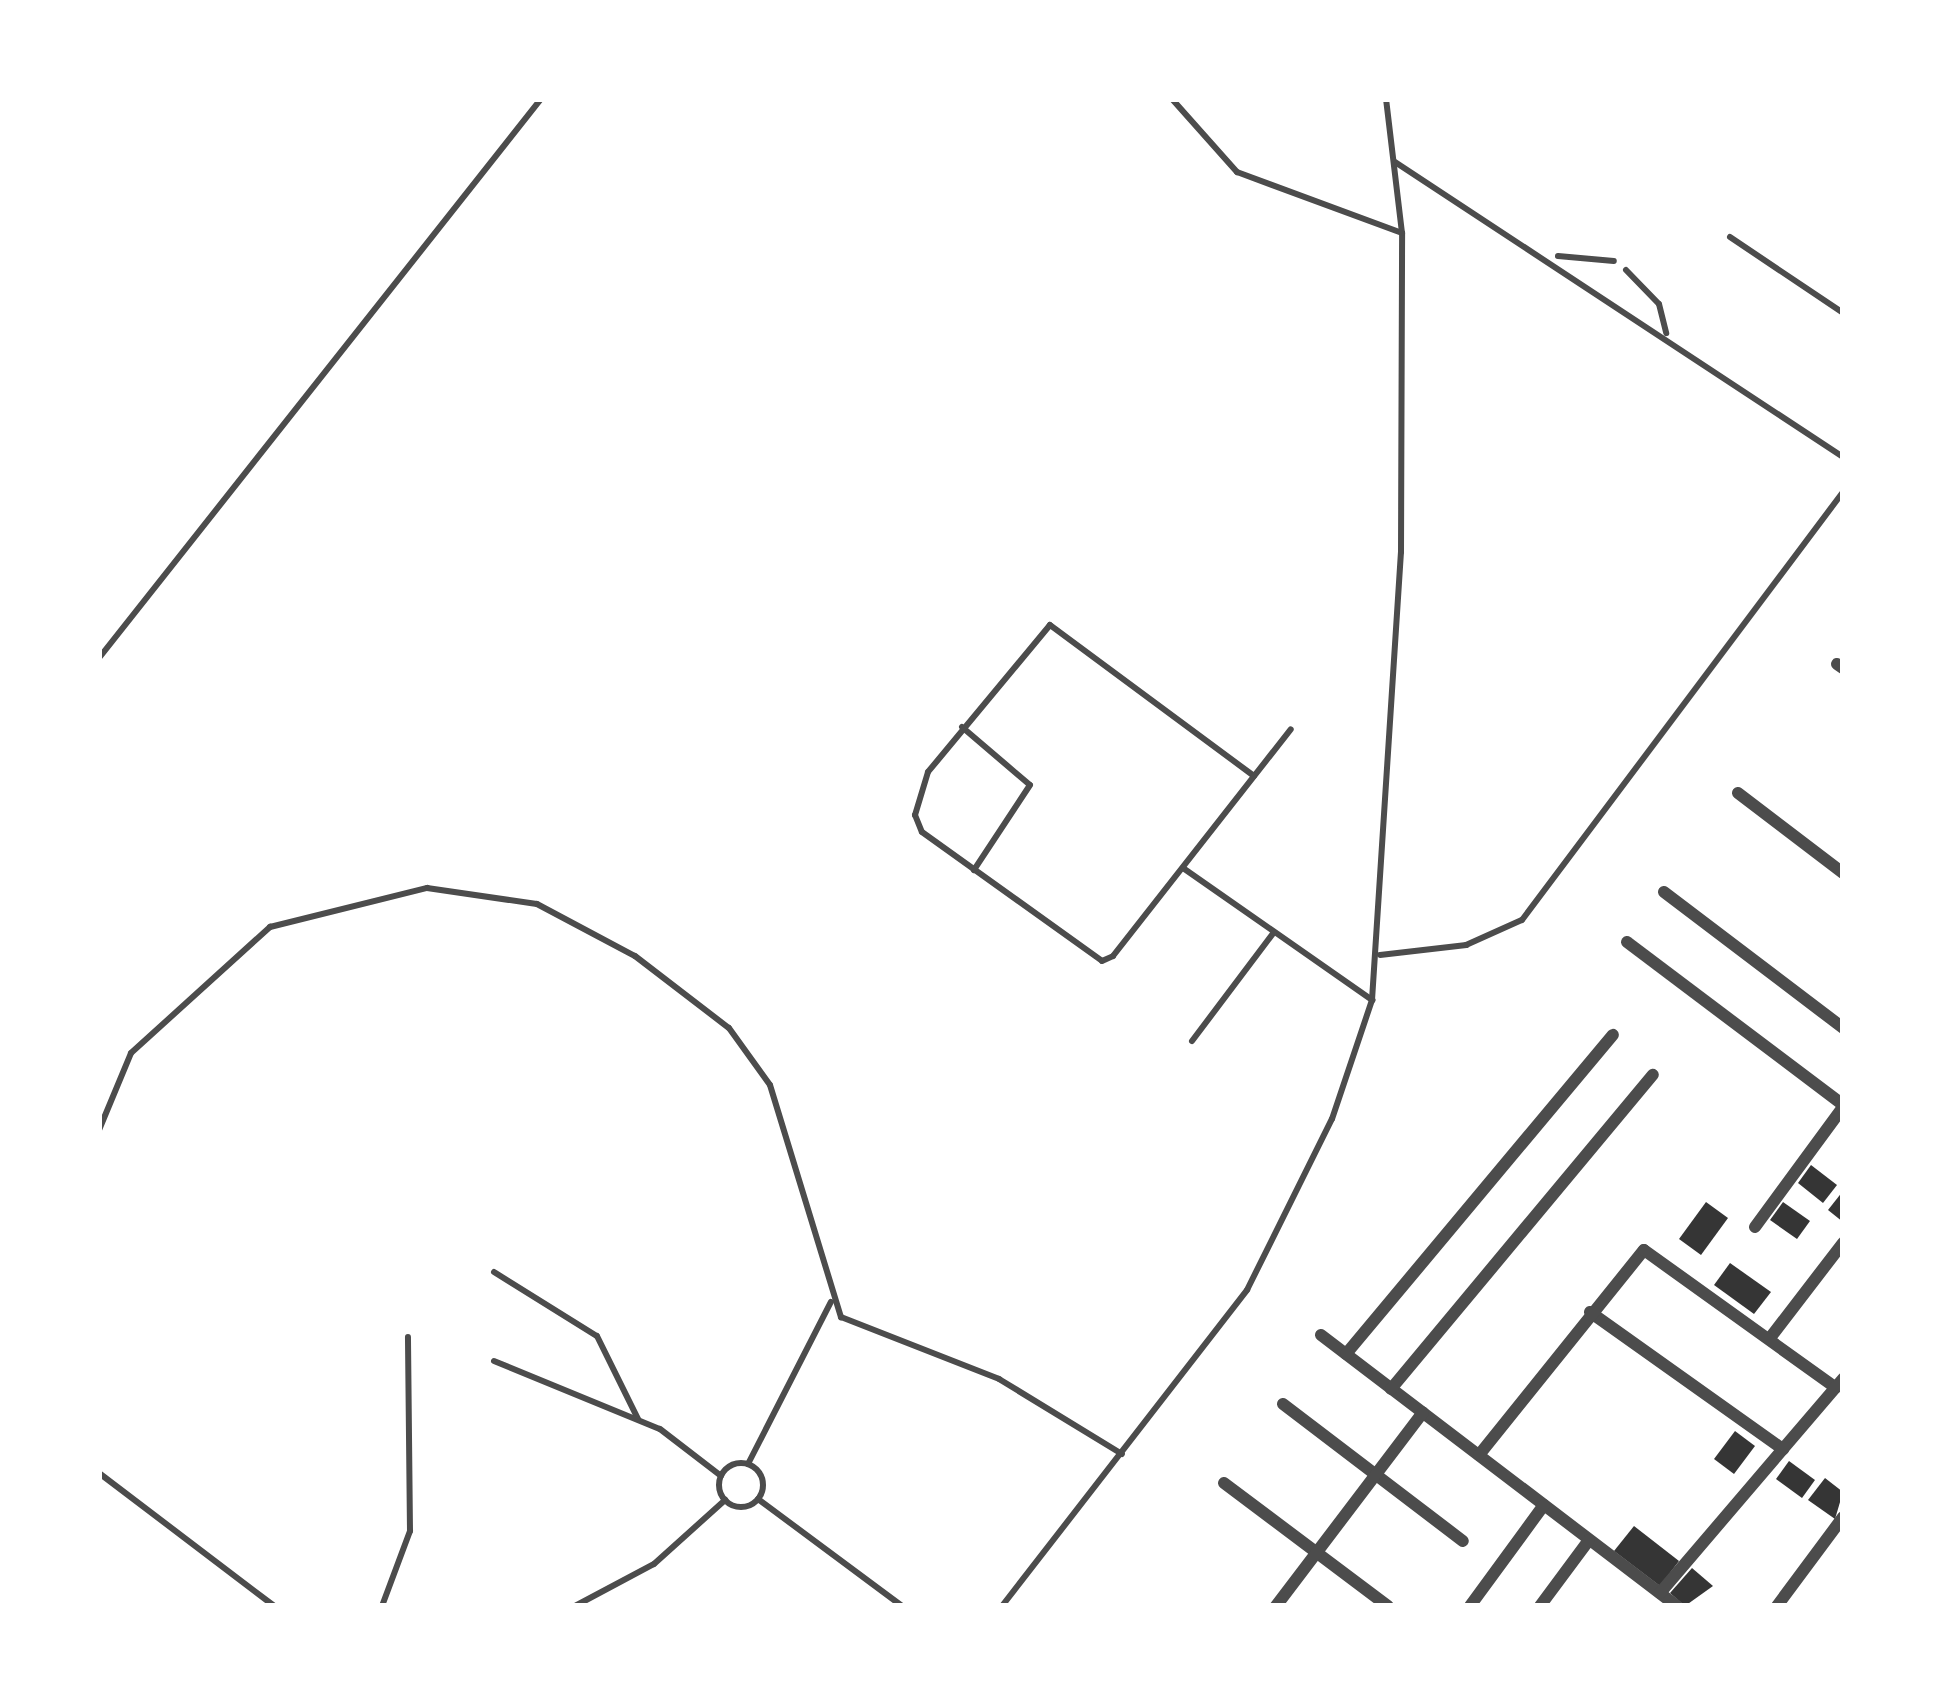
<!DOCTYPE html>
<html>
<head>
<meta charset="utf-8">
<style>
  body { margin:0 }
  #map { position:relative; width:1942px; height:1705px; overflow:hidden; background:#fff; font-family:Figtree,sans-serif }
  div>[style] { position:absolute }
  .building>* { inset:0; background:#353535 }
  .service>* { height:6px; margin:-3px; padding:0 3px; transform-origin:3px; border-radius:3px; background:#4c4c4c }
  .service>.ring { margin:-3px; padding:0; box-sizing:content-box; background:none; border:6px solid #4c4c4c; border-radius:50% }
  .minor>* { height:12px; margin:-6px; padding:0 6px; transform-origin:6px; border-radius:6px; background:#4c4c4c }
  span { translate:-50% -50%; white-space:nowrap; text-align:center; line-height:1.15; -webkit-text-stroke:12px #fff; paint-order:stroke }
  .frame { position:absolute; inset:0; border:102px solid #fff; pointer-events:none }
</style>
</head>
<body>
<div id="map">
  <div class="building">
    <div style="clip-path:polygon(1811px 1165px,1837px 1185px,1823px 1203px,1798px 1183px)"></div>
    <div style="clip-path:polygon(1843px 1191px,1843px 1222px,1828px 1210px)"></div>
    <div style="clip-path:polygon(1706px 1202px,1728px 1218px,1701px 1255px,1679px 1239px)"></div>
    <div style="clip-path:polygon(1783px 1202px,1810px 1221px,1797px 1239px,1770px 1220px)"></div>
    <div style="clip-path:polygon(1730px 1263px,1771px 1292px,1754px 1314px,1714px 1285px)"></div>
    <div style="clip-path:polygon(1735px 1431px,1755px 1446px,1734px 1474px,1714px 1459px)"></div>
    <div style="clip-path:polygon(1789px 1461px,1815px 1480px,1802px 1498px,1776px 1479px)"></div>
    <div style="clip-path:polygon(1825px 1478px,1843px 1492px,1835px 1519px,1808px 1500px)"></div>
    <div style="clip-path:polygon(1634px 1526px,1679px 1561px,1660px 1586px,1614px 1551px)"></div>
    <div style="clip-path:polygon(1692px 1568px,1713px 1586px,1685px 1606px,1670px 1593px)"></div>
  </div>
  <div class="service">
    <div style="left:1172px;top:99px;width:98px;rotate:48.3deg"></div>
    <div style="left:1237px;top:172px;width:176px;rotate:20.3deg"></div>
    <div style="left:1395px;top:162px;width:536px;rotate:33.36deg"></div>
    <div style="left:1730px;top:237px;width:136px;rotate:33.9deg"></div>
    <div style="left:1558px;top:256px;width:56px;rotate:5.1deg"></div>
    <div style="left:1626px;top:270px;width:47px;rotate:45.9deg"></div>
    <div style="left:1659px;top:304px;width:30px;rotate:76deg"></div>
    <div style="left:99px;top:658px;width:713px;rotate:-51.67deg"></div>
    <div style="left:962px;top:727px;width:89px;rotate:40.5deg"></div>
    <div style="left:1030px;top:785px;width:102px;rotate:123.4deg"></div>
    <div style="left:1254px;top:776px;width:254px;rotate:-143.5deg"></div>
    <div style="left:1050px;top:625px;width:191px;rotate:129.7deg"></div>
    <div style="left:928px;top:772px;width:45px;rotate:106.8deg"></div>
    <div style="left:915px;top:815px;width:18px;rotate:68deg"></div>
    <div style="left:922px;top:832px;width:221px;rotate:35.6deg"></div>
    <div style="left:1102px;top:961px;width:12px;rotate:-24deg"></div>
    <div style="left:1113px;top:956px;width:288px;rotate:-51.9deg"></div>
    <div style="left:1183px;top:868px;width:231px;rotate:34.9deg"></div>
    <div style="left:1380px;top:955px;width:87px;rotate:-6.6deg"></div>
    <div style="left:1466px;top:945px;width:61px;rotate:-24.1deg"></div>
    <div style="left:1522px;top:920px;width:535px;rotate:-53.13deg"></div>
    <div style="left:1192px;top:1041px;width:136px;rotate:-53deg"></div>
    <div style="left:99px;top:1130px;width:83px;rotate:-67.4deg"></div>
    <div style="left:131px;top:1053px;width:188px;rotate:-42.2deg"></div>
    <div style="left:270px;top:927px;width:162px;rotate:-14deg"></div>
    <div style="left:427px;top:888px;width:111px;rotate:8.3deg"></div>
    <div style="left:537px;top:904px;width:111px;rotate:28deg"></div>
    <div style="left:635px;top:956px;width:118px;rotate:37.5deg"></div>
    <div style="left:729px;top:1028px;width:70px;rotate:54.3deg"></div>
    <div style="left:770px;top:1085px;width:243px;rotate:73deg"></div>
    <div style="left:841px;top:1317px;width:170px;rotate:21.4deg"></div>
    <div style="left:999px;top:1379px;width:144px;rotate:31.4deg"></div>
    <div style="left:494px;top:1272px;width:121px;rotate:31.9deg"></div>
    <div style="left:597px;top:1336px;width:93px;rotate:63.7deg"></div>
    <div style="left:494px;top:1361px;width:179px;rotate:22.3deg"></div>
    <div style="left:660px;top:1429px;width:77px;rotate:37.6deg"></div>
    <div class="ring" style="left:719px;top:1463px;width:38px;height:38px"></div>
    <div style="left:748px;top:1464px;width:182px;rotate:-62.9deg"></div>
    <div style="left:99px;top:1473px;width:220px;rotate:37.2deg"></div>
    <div style="left:758px;top:1499px;width:179px;rotate:36.6deg"></div>
    <div style="left:382px;top:1606px;width:80px;rotate:-69.5deg"></div>
    <div style="left:410px;top:1531px;width:194px;rotate:-90.6deg"></div>
    <div style="left:575px;top:1606px;width:89px;rotate:-28deg"></div>
    <div style="left:654px;top:1564px;width:96px;rotate:-42deg"></div>
    <div style="left:1002px;top:1606px;width:400px;rotate:-52.2deg"></div>
    <div style="left:1247px;top:1290px;width:191px;rotate:-63.6deg"></div>
    <div style="left:1332px;top:1119px;width:126px;rotate:-71.4deg"></div>
    <div style="left:1372px;top:1000px;width:449px;rotate:-86.3deg"></div>
    <div style="left:1401px;top:552px;width:319px;rotate:-89.8deg"></div>
    <div style="left:1402px;top:233px;width:135px;rotate:-96.8deg"></div>
  </div>
  <div class="minor">
    <div style="left:1837px;top:664px;width:7px;rotate:34deg"></div>
    <div style="left:1738px;top:793px;width:132px;rotate:37.3deg"></div>
    <div style="left:1664px;top:892px;width:225px;rotate:37.2deg"></div>
    <div style="left:1627px;top:942px;width:271px;rotate:37deg"></div>
    <div style="left:1755px;top:1227px;width:149px;rotate:-53.7deg"></div>
    <div style="left:1590px;top:1312px;width:237px;rotate:35.4deg"></div>
    <div style="left:1321px;top:1335px;width:447px;rotate:37.3deg"></div>
    <div style="left:1770px;top:1338px;width:120px;rotate:-52.5deg"></div>
    <div style="left:1346px;top:1354px;width:416px;rotate:-50.1deg"></div>
    <div style="left:1391px;top:1389px;width:409px;rotate:-50.2deg"></div>
    <div style="left:1283px;top:1404px;width:226px;rotate:37.3deg"></div>
    <div style="left:1479px;top:1455px;width:263px;rotate:-51.2deg"></div>
    <div style="left:1644px;top:1250px;width:236px;rotate:35.7deg"></div>
    <div style="left:1224px;top:1483px;width:205px;rotate:36.9deg"></div>
    <div style="left:1660px;top:1593px;width:282px;rotate:-49.5deg"></div>
    <div style="left:1276px;top:1606px;width:243px;rotate:-52.8deg"></div>
    <div style="left:1470px;top:1606px;width:125px;rotate:-53.8deg"></div>
    <div style="left:1540px;top:1606px;width:82px;rotate:-53.4deg"></div>
    <div style="left:1777px;top:1606px;width:111px;rotate:-53.4deg"></div>
  </div>
  <div class="frame"></div>
</div>
</body>
</html>
